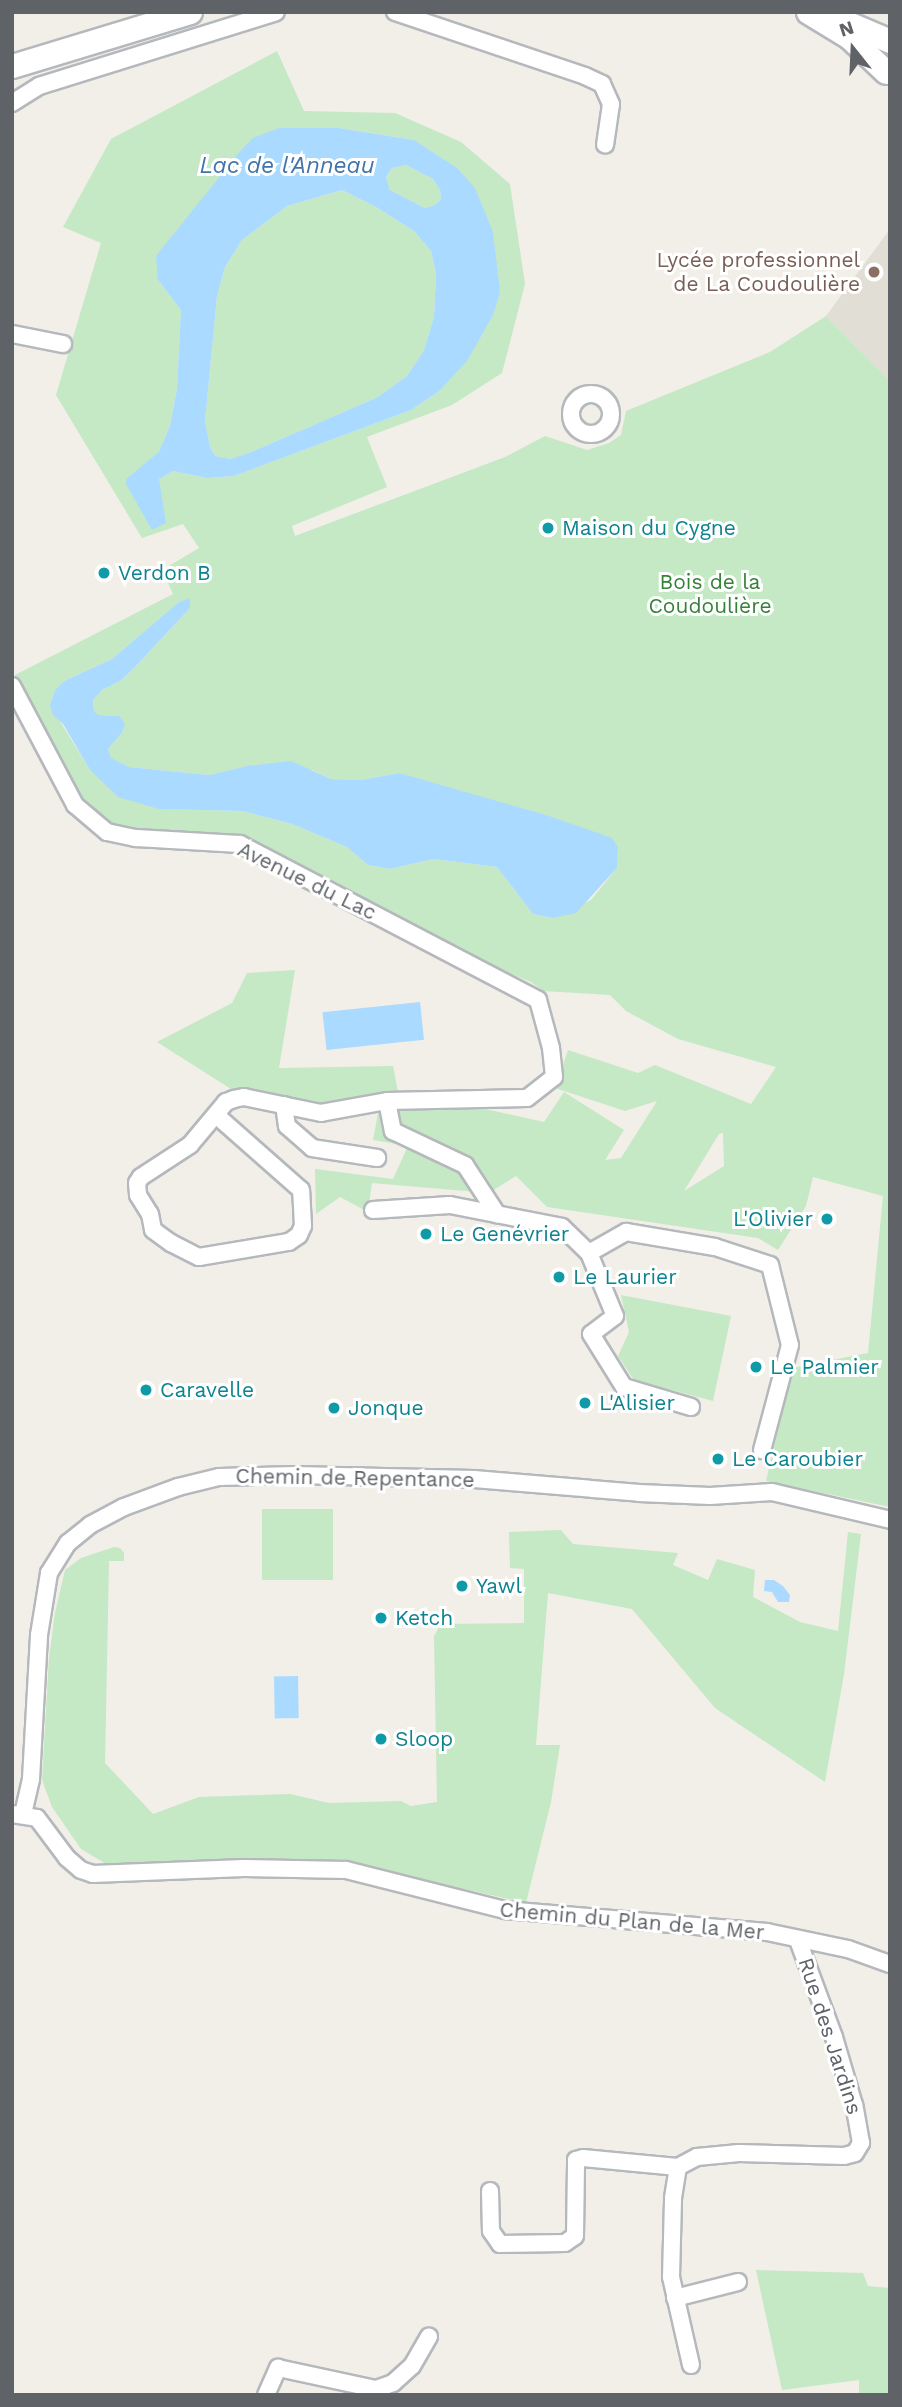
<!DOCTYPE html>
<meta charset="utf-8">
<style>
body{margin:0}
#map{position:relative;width:902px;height:2407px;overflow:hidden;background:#f1efe8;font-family:"Work Sans",sans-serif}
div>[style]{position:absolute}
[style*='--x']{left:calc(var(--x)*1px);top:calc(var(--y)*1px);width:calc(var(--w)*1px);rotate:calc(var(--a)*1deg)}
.education>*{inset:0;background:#e1ded6}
.green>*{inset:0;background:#c5e8c5;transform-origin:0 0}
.water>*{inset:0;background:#aadaff;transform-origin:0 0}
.roads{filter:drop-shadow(2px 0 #b5b8bc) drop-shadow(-2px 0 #b5b8bc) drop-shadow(0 2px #b5b8bc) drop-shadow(0 -2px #b5b8bc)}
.street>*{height:16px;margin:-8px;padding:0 8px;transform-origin:8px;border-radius:8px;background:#fff}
.street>.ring{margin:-8px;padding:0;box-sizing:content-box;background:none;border:16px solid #fff;border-radius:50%}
.secondary>*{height:23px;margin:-11.5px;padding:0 11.5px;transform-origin:11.5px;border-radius:11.5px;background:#fff}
.dots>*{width:19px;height:19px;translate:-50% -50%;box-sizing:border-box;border:4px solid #fff;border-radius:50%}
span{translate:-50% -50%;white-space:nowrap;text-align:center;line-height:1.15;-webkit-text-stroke:6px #fff;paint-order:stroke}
.education-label{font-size:21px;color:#785e54}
.right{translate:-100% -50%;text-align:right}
.culture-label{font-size:21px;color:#0d838f}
.left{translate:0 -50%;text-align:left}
.park-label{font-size:21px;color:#348238}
.street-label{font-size:21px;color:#5f6368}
.water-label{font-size:23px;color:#4174aa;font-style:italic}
.frame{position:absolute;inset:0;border:14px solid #5f6368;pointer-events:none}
.north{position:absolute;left:818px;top:14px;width:70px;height:70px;-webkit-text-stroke:5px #fff;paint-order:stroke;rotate:342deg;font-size:19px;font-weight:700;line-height:28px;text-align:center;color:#5f6368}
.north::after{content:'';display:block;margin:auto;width:24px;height:32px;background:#5f6368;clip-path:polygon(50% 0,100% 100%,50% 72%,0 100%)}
</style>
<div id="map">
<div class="education">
<i style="clip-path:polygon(890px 229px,890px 381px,826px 316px)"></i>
</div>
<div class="green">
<i style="clip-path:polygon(evenodd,277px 51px,304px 111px,395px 113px,461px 142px,510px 184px,525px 284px,502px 373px,452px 405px,367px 437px,387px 487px,292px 526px,295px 536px,505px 457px,545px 436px,587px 450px,609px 443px,621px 435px,626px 411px,770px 352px,826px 316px,890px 381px,890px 1507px,766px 1481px,792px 1368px,868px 1353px,883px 1196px,813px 1177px,806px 1206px,778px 1250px,758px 1238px,547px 1207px,516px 1176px,489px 1193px,372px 1183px,368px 1212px,340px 1197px,316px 1214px,315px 1169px,393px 1179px,408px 1146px,373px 1140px,378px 1113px,468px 1105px,544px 1122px,564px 1092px,624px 1130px,605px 1160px,621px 1158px,657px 1101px,625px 1111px,555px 1088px,568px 1050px,638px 1073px,655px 1065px,751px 1104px,776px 1067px,678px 1039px,626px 1011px,610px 995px,543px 991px,531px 982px,469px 957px,237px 839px,141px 834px,110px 826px,83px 802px,15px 675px,173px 594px,162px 570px,199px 548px,183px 524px,142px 538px,56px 395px,101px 243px,63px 227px,111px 139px,277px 51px,279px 128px,339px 128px,414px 140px,500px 292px,438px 392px,411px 410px,234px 476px,207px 478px,173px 471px,159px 479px,159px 484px,127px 478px,159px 453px,170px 426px,177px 389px,181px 310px,158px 280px,241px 150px,279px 128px,277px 51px,190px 599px,190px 608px,134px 668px,120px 681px,102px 690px,93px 700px,94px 711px,99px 715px,119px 716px,121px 734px,108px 749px,110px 758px,129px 767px,209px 775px,247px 766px,312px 770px,331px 779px,361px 780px,399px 773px,618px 847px,617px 868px,591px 900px,553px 918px,533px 914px,497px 867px,433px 859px,390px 869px,368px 865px,347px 847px,292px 824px,243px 811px,159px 809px,90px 770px,50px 705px,55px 690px,64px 681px,112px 659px,179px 602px,190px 599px,277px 51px,723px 1133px,724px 1166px,684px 1191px,719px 1134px,723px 1133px)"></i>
<i style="clip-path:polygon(406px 165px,433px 179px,440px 190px,441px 199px,435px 205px,425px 208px,390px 190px,386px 179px,392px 168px)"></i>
<i style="clip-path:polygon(342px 190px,376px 207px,414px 231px,431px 251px,436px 274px,434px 317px,424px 350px,407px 376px,376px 398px,251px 452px,230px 459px,215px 456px,210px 447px,205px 421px,217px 296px,225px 267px,242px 240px,287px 206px)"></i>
<i style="clip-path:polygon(295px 970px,279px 1068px,393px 1066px,398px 1092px,319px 1104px,231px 1089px,157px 1042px,232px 1003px,247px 973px)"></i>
<i style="clip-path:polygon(621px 1295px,731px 1316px,713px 1401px,634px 1380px,618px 1356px,629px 1332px)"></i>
<i style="left:262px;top:1509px;width:71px;height:71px"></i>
<i style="clip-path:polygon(561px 1530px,573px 1544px,678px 1553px,673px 1565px,708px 1580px,717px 1559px,755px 1570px,753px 1597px,800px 1622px,838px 1631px,848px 1532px,861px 1534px,844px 1674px,825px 1782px,715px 1708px,632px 1609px,548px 1593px,536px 1745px,560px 1745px,551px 1802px,526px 1903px,354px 1864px,108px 1865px,81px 1849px,52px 1807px,42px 1780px,49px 1658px,55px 1613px,65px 1570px,81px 1558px,114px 1547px,120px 1548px,124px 1553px,124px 1561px,109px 1561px,105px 1763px,153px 1814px,199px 1797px,290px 1794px,329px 1803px,401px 1801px,411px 1806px,437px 1802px,434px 1636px,441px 1624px,524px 1623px,524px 1569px,510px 1568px,509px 1532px)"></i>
<i style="clip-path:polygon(756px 2270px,863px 2273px,868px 2286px,890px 2288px,890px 2395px,859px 2395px,859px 2380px,782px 2390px)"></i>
</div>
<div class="water">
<i style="clip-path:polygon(evenodd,279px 128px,339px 128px,414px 140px,457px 168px,475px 188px,493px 232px,500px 292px,493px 315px,467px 361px,438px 392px,411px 410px,234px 476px,207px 478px,173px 471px,159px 479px,166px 523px,152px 530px,126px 484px,127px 478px,159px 452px,170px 426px,177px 389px,181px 310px,158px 280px,156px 256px,241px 150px,253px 138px,279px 128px,406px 165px,433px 179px,440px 190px,441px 199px,435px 205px,425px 208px,390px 190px,386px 178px,392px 168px,406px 165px,279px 128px,342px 190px,376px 207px,414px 231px,431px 251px,436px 274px,434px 317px,424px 350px,407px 376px,376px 398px,251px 452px,230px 459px,215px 456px,210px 447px,205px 421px,217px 296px,225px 267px,242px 240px,287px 206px,342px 190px)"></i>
<i style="clip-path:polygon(190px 598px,190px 608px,134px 668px,120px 681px,102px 690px,93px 700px,94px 711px,99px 715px,119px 716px,125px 724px,121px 734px,108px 749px,111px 758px,129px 767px,209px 775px,247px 766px,291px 761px,331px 779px,361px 780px,399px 773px,546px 815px,612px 838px,618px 847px,617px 868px,576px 913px,553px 918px,533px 914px,497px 867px,433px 859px,390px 869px,368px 865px,347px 847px,292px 824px,243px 811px,159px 809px,118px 797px,90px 770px,63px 724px,53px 715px,50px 705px,55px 690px,64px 681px,112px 659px,179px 602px)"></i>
<i style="left:420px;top:1002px;width:38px;height:98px;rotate:84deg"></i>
<i style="clip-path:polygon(765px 1580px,774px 1580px,783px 1586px,790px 1595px,789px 1602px,778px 1602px,772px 1592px,764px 1591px)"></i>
<i style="left:298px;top:1676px;width:42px;height:24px;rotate:89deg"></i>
</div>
<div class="roads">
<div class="street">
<i style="--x:395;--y:12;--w:200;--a:18.6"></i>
<i style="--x:585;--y:76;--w:19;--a:25"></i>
<i style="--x:602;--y:84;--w:22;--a:66"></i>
<i style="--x:611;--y:104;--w:41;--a:98.3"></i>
<i style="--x:12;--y:103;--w:32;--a:-32"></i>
<i style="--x:39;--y:86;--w:248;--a:-17.3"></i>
<i style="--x:12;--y:334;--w:52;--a:11.1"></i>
<i class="ring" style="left:571px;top:394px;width:24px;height:24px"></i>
<i style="--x:12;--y:686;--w:135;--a:62.1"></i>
<i style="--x:75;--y:805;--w:42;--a:40.2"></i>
<i style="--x:107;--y:832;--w:30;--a:12"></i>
<i style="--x:136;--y:838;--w:104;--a:3.3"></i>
<i style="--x:240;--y:844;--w:336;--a:27.6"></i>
<i style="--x:538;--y:1000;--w:50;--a:74.8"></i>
<i style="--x:551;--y:1048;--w:29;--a:84"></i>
<i style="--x:554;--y:1077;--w:34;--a:142"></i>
<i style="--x:527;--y:1098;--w:140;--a:178.8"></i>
<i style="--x:387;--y:1101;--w:67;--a:169.7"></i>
<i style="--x:321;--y:1113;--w:79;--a:-168.3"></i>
<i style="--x:244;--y:1097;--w:10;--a:169"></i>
<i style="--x:234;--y:1099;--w:9;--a:159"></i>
<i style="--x:226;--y:1102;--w:56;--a:129.9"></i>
<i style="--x:190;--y:1145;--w:59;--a:146.9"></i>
<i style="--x:141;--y:1177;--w:7;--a:124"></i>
<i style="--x:137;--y:1183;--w:12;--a:85"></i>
<i style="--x:138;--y:1195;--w:22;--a:58"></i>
<i style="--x:150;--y:1214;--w:16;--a:79"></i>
<i style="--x:153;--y:1230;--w:22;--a:36"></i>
<i style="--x:171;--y:1243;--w:31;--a:27"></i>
<i style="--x:199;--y:1257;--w:91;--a:-9.5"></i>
<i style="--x:289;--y:1242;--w:12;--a:-35"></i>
<i style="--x:299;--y:1235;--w:10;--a:-66"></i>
<i style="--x:303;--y:1226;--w:36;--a:-93"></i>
<i style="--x:301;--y:1190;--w:113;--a:-138.6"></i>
<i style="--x:387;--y:1101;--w:31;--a:79"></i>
<i style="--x:393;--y:1131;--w:80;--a:25.3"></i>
<i style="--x:465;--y:1165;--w:59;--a:56.9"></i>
<i style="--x:284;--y:1105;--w:21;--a:82"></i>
<i style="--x:287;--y:1126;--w:33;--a:41"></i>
<i style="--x:312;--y:1148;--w:66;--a:8.7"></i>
<i style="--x:373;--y:1210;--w:77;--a:-3.7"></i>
<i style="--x:450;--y:1205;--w:114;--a:11.1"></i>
<i style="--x:562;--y:1227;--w:37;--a:44"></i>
<i style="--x:589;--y:1253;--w:68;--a:67.6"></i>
<i style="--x:615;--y:1316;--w:30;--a:143"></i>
<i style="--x:591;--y:1334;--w:62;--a:58.1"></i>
<i style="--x:624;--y:1387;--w:70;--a:16.6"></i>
<i style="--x:589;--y:1253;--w:43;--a:-29.6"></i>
<i style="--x:626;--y:1232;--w:90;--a:9.6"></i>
<i style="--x:715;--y:1247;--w:58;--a:18.1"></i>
<i style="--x:770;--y:1265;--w:82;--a:76"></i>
<i style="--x:790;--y:1345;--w:109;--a:104.9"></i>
<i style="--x:12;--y:1814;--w:25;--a:9"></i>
<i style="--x:37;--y:1818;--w:50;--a:53.1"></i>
<i style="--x:67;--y:1858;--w:18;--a:41"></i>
<i style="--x:81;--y:1870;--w:13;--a:18"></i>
<i style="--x:93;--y:1874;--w:151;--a:-2.3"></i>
<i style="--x:244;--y:1868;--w:102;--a:1.1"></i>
<i style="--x:346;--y:1870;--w:164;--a:14.1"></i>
<i style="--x:505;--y:1910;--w:263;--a:4.8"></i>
<i style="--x:767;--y:1932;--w:83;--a:11.9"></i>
<i style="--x:848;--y:1949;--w:45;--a:19.7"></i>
<i style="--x:23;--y:1814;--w:36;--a:-77"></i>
<i style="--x:31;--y:1779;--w:144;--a:-86.8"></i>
<i style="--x:39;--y:1635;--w:63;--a:-80.8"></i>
<i style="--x:49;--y:1573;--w:36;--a:-58"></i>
<i style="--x:68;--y:1543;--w:28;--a:-39"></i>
<i style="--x:90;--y:1525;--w:38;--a:-28"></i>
<i style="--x:124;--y:1507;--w:58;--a:-20.3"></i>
<i style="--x:178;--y:1487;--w:42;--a:-13.7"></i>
<i style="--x:219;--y:1477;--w:76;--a:-1.5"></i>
<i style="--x:295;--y:1475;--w:179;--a:1.3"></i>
<i style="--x:474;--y:1479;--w:166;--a:4.8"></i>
<i style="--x:639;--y:1493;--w:71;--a:2.4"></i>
<i style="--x:710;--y:1496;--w:62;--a:-3.7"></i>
<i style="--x:772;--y:1492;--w:121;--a:13.3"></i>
<i style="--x:490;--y:2191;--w:40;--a:88.6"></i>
<i style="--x:491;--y:2231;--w:16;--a:55"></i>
<i style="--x:500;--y:2244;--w:65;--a:-0.9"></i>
<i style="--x:565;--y:2243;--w:12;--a:-35"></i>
<i style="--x:575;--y:2236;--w:76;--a:-89.2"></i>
<i style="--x:576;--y:2160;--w:7;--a:-16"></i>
<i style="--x:583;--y:2158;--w:95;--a:5.4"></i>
<i style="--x:675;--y:2298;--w:65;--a:-14.3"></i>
<i style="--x:691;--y:2365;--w:90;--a:-102.8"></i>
<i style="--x:671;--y:2277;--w:79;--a:-88.5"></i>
<i style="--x:673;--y:2198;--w:31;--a:-81"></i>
<i style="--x:678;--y:2167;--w:21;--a:-28"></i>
<i style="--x:697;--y:2157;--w:42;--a:-5.4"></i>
<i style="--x:739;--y:2153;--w:105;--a:1.6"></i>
<i style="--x:844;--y:2156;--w:11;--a:-15"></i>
<i style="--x:855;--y:2153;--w:12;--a:-59"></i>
<i style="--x:861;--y:2143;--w:39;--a:-100"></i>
<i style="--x:854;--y:2105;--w:71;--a:-106.4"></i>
<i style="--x:834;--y:2037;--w:103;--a:-110.4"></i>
<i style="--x:266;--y:2395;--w:30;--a:-66"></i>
<i style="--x:278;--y:2368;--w:100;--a:12.1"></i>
<i style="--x:376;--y:2389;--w:18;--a:-19"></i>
<i style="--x:393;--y:2383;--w:25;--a:-42"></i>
<i style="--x:412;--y:2366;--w:34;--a:-60"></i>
</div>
<div class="secondary">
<i style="--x:808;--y:12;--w:48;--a:31.4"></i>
<i style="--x:849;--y:37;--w:51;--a:43.4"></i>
<i style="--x:841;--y:20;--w:53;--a:23.2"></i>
<i style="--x:12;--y:66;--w:186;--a:-16.9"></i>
</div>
</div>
<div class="dots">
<i style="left:874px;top:272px;background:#8d6e63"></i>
<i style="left:548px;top:528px;background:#0f9aa8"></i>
<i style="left:104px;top:573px;background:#0f9aa8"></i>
<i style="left:827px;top:1219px;background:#0f9aa8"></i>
<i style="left:426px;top:1234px;background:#0f9aa8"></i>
<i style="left:559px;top:1277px;background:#0f9aa8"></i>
<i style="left:756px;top:1367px;background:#0f9aa8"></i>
<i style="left:146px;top:1390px;background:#0f9aa8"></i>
<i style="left:585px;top:1403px;background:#0f9aa8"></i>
<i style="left:334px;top:1408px;background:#0f9aa8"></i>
<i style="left:718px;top:1459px;background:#0f9aa8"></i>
<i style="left:462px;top:1586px;background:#0f9aa8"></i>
<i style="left:381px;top:1618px;background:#0f9aa8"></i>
<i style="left:381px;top:1739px;background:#0f9aa8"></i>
</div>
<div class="education-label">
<span class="right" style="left:860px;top:272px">Lycée professionnel<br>de La Coudoulière</span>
</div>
<div class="culture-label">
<span class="left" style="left:562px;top:528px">Maison du Cygne</span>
<span class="left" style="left:118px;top:573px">Verdon B</span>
<span class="right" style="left:813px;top:1219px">L'Olivier</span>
<span class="left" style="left:440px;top:1234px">Le Genévrier</span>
<span class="left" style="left:573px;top:1277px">Le Laurier</span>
<span class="left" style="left:770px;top:1367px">Le Palmier</span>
<span class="left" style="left:160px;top:1390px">Caravelle</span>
<span class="left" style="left:599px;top:1403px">L'Alisier</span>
<span class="left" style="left:348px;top:1408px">Jonque</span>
<span class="left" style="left:732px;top:1459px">Le Caroubier</span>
<span class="left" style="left:476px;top:1586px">Yawl</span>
<span class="left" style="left:395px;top:1618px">Ketch</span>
<span class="left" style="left:395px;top:1739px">Sloop</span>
</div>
<div class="park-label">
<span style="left:710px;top:594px">Bois de la<br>Coudoulière</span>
</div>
<div class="street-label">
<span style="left:307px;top:881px;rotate:26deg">Avenue du Lac</span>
<span style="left:355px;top:1478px;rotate:1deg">Chemin de Repentance</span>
<span style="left:632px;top:1921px;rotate:5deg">Chemin du Plan de la Mer</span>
<span style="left:830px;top:2036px;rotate:72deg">Rue des Jardins</span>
</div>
<div class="water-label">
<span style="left:287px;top:166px">Lac de l'Anneau</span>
</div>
<div class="frame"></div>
<div class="north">N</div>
</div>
